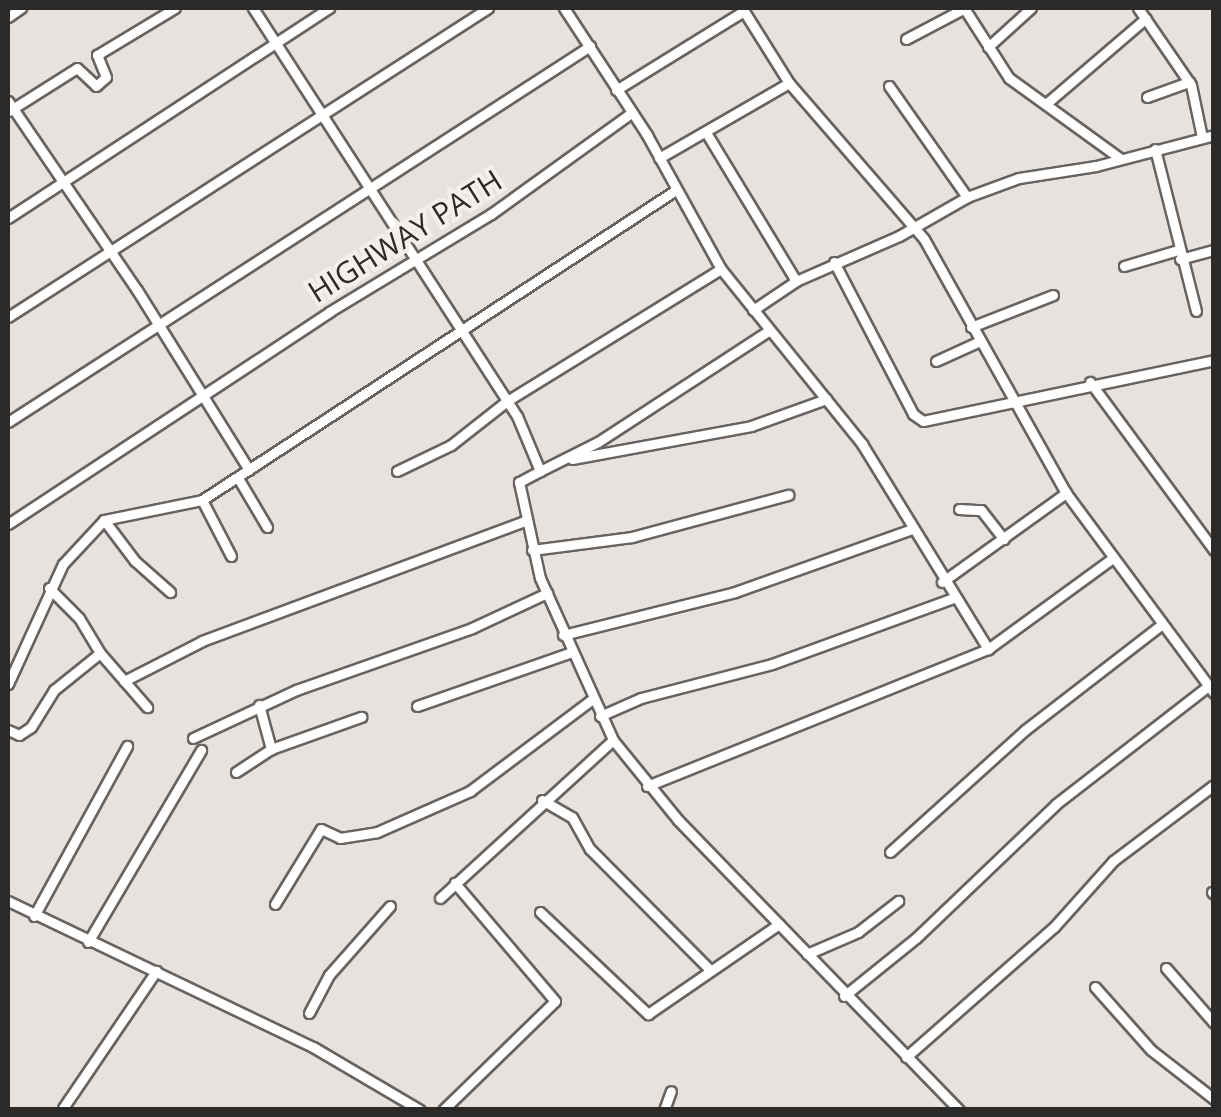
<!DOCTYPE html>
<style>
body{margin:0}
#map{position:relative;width:1221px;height:1117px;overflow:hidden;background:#e8e2de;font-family:"Open Sans",sans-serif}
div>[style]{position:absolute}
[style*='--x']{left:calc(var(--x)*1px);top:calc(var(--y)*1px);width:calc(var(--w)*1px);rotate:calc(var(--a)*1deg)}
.roads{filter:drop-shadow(2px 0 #696360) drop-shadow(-2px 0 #696360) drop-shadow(0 2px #696360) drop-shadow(0 -2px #696360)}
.street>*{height:9px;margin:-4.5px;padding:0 4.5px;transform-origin:4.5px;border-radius:4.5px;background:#fff}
span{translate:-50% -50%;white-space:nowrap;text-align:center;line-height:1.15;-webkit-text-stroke:8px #f5efeb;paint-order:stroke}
.street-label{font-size:30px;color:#2c2a29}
.frame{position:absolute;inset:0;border:10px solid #2c2a29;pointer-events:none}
</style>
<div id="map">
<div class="roads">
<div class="street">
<i style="--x:253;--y:8;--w:486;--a:57.1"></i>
<i style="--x:517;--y:416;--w:60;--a:67.3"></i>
<i style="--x:540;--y:471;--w:24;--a:152"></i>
<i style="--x:519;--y:482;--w:98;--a:77.7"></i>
<i style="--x:540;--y:578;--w:178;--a:65.7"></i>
<i style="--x:613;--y:740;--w:103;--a:50.9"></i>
<i style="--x:678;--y:820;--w:404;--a:45.9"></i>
<i style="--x:564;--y:8;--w:152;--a:56.8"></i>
<i style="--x:647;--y:135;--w:153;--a:61.1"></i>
<i style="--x:721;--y:269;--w:225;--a:51.1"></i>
<i style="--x:862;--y:444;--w:241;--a:58.4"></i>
<i style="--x:742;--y:8;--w:89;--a:57.9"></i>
<i style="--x:789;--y:83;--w:206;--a:49.1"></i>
<i style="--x:924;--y:239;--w:291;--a:60.8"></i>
<i style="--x:1066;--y:493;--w:249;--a:53.5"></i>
<i style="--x:964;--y:8;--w:83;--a:57.3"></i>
<i style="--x:1009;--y:78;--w:138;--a:35.9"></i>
<i style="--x:1138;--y:8;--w:93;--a:55.5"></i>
<i style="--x:1191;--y:85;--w:53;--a:78.1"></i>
<i style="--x:8;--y:17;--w:16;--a:-35"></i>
<i style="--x:906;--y:39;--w:67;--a:-27.7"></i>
<i style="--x:988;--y:47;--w:58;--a:-42.2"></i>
<i style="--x:889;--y:86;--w:136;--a:54.9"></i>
<i style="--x:616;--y:90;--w:150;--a:-31.7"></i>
<i style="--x:1147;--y:97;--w:45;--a:-19.7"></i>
<i style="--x:8;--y:101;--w:229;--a:55.7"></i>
<i style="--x:137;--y:290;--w:212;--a:58.1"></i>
<i style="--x:1047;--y:103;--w:130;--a:-40.6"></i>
<i style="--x:9;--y:111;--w:80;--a:-32.3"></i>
<i style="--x:77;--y:68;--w:26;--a:43"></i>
<i style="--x:96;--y:86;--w:13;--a:-42"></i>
<i style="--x:106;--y:77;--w:24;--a:-112"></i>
<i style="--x:97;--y:55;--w:91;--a:-31.1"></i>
<i style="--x:707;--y:134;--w:172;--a:58.8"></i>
<i style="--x:1155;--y:149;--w:167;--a:75.8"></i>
<i style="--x:659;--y:158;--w:150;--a:-30"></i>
<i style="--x:8;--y:218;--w:384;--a:-33.2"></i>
<i style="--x:1180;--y:259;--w:35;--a:-15"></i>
<i style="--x:834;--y:262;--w:171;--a:62.5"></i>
<i style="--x:913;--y:414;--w:12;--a:35"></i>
<i style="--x:923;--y:421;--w:297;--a:-11.8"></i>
<i style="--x:1124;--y:266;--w:56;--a:-16.5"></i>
<i style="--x:753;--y:310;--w:52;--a:-34"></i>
<i style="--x:796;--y:281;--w:112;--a:-23.6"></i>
<i style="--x:899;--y:236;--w:78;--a:-29.8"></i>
<i style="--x:967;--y:197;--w:55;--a:-20.1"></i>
<i style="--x:1019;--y:178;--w:78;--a:-8.9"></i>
<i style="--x:1096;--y:166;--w:122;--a:-14.7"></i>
<i style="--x:8;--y:317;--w:571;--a:-32.77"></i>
<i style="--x:971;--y:327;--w:88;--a:-21.3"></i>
<i style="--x:936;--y:361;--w:48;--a:-24.4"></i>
<i style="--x:1090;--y:382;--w:209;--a:53.6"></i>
<i style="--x:8;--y:422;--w:693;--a:-32.86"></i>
<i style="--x:572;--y:459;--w:182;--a:-10.4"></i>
<i style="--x:751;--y:426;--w:80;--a:-19.8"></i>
<i style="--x:397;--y:471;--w:60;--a:-25.7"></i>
<i style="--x:451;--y:445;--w:71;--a:-38.2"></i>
<i style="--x:507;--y:401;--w:251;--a:-31.7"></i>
<i style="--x:540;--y:471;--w:65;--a:-26.6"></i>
<i style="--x:598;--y:442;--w:203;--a:-33.1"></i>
<i style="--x:238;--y:478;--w:57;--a:59.4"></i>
<i style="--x:202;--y:500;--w:63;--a:62.6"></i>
<i style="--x:959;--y:509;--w:22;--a:3"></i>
<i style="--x:981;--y:510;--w:37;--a:52"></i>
<i style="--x:104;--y:520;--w:51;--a:52.9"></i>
<i style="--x:135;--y:561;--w:47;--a:41.5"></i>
<i style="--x:8;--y:524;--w:385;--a:-33.4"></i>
<i style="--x:329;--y:312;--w:189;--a:-31.2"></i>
<i style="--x:491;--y:214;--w:173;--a:-35.8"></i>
<i style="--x:532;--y:550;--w:101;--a:-7.4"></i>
<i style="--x:632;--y:537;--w:162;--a:-15.1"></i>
<i style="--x:942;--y:582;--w:153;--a:-35.7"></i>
<i style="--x:49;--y:588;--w:42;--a:45"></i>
<i style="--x:79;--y:618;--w:41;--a:59"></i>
<i style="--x:563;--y:635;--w:177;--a:-14"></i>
<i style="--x:735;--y:592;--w:185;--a:-19.6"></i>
<i style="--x:124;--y:681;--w:88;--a:-27.1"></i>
<i style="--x:202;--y:641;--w:344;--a:-20.4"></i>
<i style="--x:8;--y:684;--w:132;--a:-65.4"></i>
<i style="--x:63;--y:564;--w:60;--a:-47"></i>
<i style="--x:104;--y:520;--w:100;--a:-11.5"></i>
<i style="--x:202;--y:500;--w:566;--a:-33.19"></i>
<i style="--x:259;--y:705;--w:46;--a:74.7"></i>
<i style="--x:417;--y:706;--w:161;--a:-19.2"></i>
<i style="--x:600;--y:716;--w:45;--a:-23.7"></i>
<i style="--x:641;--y:698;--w:135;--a:-14.5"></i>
<i style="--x:772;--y:664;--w:193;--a:-20"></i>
<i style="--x:8;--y:730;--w:12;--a:24"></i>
<i style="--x:19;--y:735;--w:14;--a:-34"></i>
<i style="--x:31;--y:727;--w:44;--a:-58.1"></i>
<i style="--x:54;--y:690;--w:59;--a:-38.8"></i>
<i style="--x:100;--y:653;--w:72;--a:49"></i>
<i style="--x:193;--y:738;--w:114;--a:-25"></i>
<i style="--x:296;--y:690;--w:187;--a:-19.4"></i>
<i style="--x:472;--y:628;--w:83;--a:-25"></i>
<i style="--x:236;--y:772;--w:42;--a:-33.3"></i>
<i style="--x:271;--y:749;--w:96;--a:-19.6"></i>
<i style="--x:647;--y:786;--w:367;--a:-21.9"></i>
<i style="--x:988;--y:649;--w:151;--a:-36.1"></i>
<i style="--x:542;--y:800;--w:34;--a:30"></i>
<i style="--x:572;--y:817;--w:37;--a:61"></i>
<i style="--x:590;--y:849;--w:170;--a:45.2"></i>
<i style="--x:890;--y:852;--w:182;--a:-42.1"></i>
<i style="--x:1025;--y:730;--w:173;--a:-37.7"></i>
<i style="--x:1212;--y:892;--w:3;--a:45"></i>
<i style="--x:440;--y:898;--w:234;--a:-42.4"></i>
<i style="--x:8;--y:901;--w:338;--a:25.6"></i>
<i style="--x:313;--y:1047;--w:124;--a:30.5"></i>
<i style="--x:275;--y:904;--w:88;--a:-58.5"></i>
<i style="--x:321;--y:829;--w:21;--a:25"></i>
<i style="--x:340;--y:838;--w:37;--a:-9"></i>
<i style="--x:377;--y:832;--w:102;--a:-23.8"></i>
<i style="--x:470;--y:791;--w:151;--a:-36.9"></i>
<i style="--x:540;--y:912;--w:149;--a:43.4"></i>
<i style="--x:648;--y:1014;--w:159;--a:-34.5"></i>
<i style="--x:34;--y:916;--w:194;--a:-61.3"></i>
<i style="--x:88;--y:942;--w:223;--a:-59.5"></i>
<i style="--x:807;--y:954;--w:56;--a:-23.3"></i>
<i style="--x:858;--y:932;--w:51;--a:-37.8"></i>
<i style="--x:1166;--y:968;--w:73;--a:48.9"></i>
<i style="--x:1095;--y:987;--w:84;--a:48.4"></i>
<i style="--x:1151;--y:1050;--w:80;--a:37.9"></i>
<i style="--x:844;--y:996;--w:92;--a:-38.9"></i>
<i style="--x:916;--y:938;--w:194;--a:-43.7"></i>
<i style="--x:1056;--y:804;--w:192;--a:-37.8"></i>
<i style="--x:309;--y:1013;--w:43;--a:-62.2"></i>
<i style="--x:329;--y:975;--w:92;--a:-48.5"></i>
<i style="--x:906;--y:1057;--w:197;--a:-41.3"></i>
<i style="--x:1054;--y:927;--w:89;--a:-48.2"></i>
<i style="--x:1113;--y:861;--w:126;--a:-37"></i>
<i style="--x:63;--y:1108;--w:166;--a:-55.8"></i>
<i style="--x:443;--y:1110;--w:156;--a:-44.2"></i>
<i style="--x:555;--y:1001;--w:155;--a:-130.3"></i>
<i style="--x:664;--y:1110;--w:20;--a:-70"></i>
</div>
</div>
<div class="street-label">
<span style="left:405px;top:236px;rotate:-32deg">HIGHWAY PATH</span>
</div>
<div class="frame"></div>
</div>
